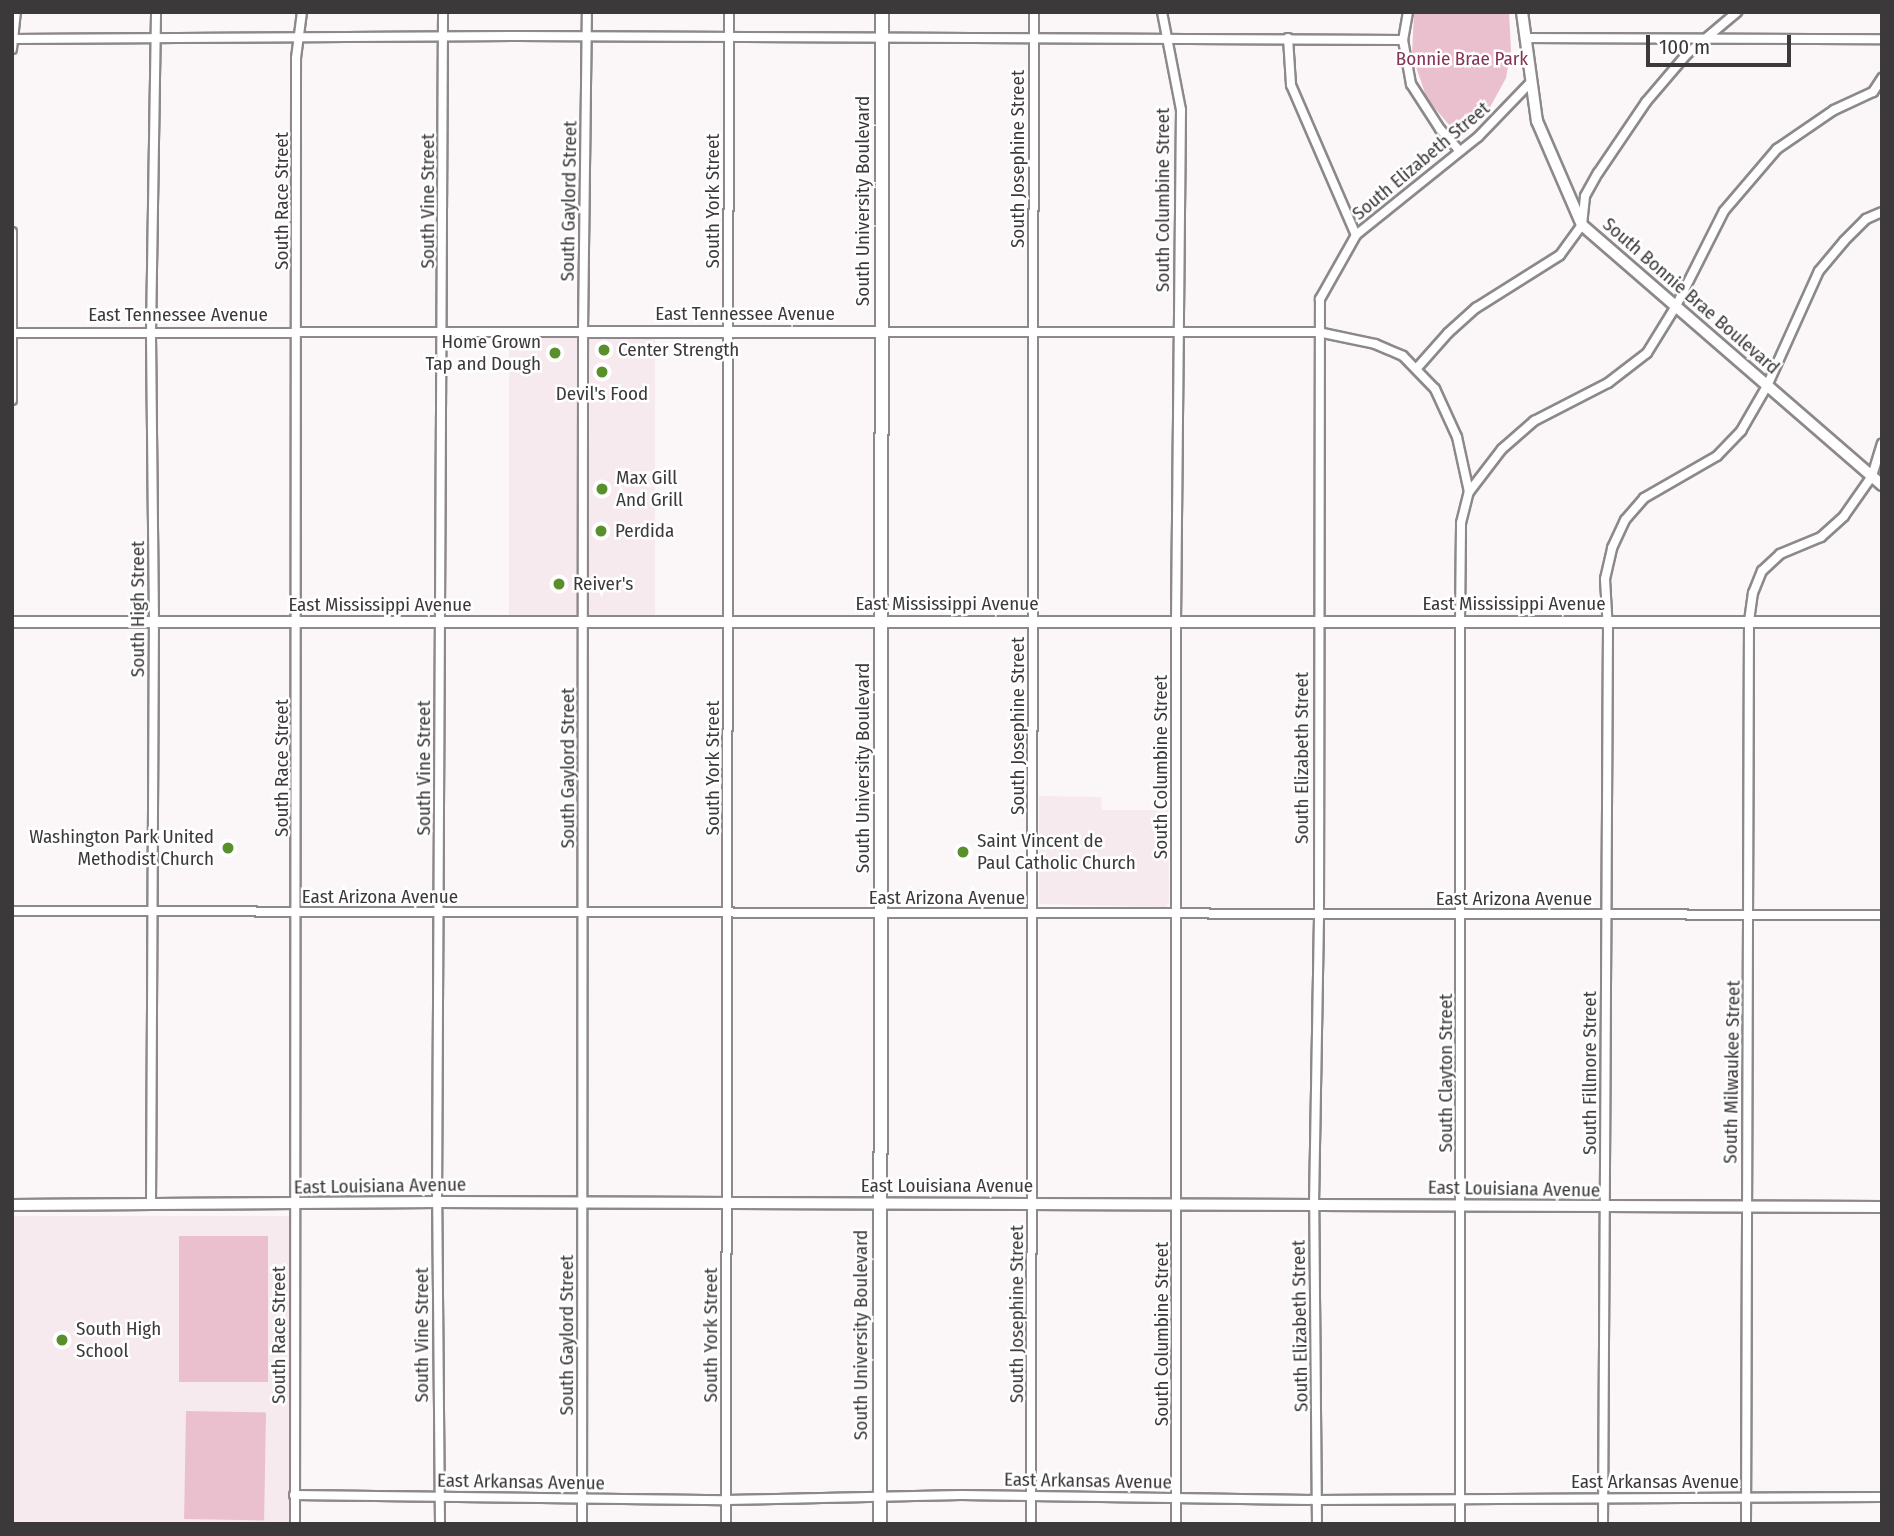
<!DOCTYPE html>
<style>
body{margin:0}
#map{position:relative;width:1894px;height:1536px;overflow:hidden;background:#fbf7f8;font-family:"Fira Sans Condensed",sans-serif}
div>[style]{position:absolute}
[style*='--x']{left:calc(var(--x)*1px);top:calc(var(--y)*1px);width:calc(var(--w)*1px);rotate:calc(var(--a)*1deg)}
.built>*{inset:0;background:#f7eaee;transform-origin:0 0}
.green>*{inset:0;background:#eabfce;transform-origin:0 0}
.roads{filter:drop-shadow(2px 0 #8d898a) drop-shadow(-2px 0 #8d898a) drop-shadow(0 2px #8d898a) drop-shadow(0 -2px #8d898a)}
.minor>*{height:8px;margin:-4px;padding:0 4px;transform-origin:4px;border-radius:4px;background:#fff}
.tertiary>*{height:10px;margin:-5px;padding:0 5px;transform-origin:5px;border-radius:5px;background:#fff}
.primary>*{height:12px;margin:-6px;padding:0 6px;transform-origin:6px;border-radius:6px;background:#fff}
.dots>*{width:19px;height:19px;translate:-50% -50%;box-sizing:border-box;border:4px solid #fff;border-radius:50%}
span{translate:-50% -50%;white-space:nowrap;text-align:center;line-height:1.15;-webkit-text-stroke:5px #fff;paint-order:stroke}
.park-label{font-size:19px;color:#833355}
.street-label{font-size:19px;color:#3b393a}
.poi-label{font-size:19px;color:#3b393a}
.right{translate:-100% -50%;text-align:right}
.left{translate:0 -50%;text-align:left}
.frame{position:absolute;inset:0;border:14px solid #3b393a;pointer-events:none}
.scale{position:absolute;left:1646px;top:35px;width:145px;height:32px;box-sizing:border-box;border:4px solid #3b393a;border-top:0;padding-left:9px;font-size:21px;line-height:24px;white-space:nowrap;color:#3b393a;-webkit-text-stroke:5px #fff;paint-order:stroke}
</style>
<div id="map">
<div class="built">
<i style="left:655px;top:336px;width:281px;height:146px;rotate:90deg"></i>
<i style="clip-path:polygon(1039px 796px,1101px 797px,1102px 810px,1168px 810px,1169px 902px,1166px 907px,1039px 904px)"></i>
<i style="left:12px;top:1216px;width:277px;height:308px"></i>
</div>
<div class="green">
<i style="clip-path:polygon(1414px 12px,1509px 12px,1511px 50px,1506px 78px,1488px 111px,1467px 130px,1450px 126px,1427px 99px,1412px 55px)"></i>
<i style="left:179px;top:1236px;width:89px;height:146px"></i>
<i style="left:186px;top:1411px;width:80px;height:108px;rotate:1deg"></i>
</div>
<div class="roads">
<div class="minor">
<i style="--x:1162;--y:12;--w:100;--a:79"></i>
<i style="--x:1181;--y:110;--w:512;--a:90.56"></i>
<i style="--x:1176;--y:622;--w:902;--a:90"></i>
<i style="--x:1408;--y:12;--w:28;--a:100"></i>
<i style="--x:1403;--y:40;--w:45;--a:79.7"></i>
<i style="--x:1411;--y:84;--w:54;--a:57.2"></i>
<i style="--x:1440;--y:129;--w:28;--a:48"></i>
<i style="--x:1288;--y:38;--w:47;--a:86.3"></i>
<i style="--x:1291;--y:85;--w:163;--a:66.6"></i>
<i style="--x:1526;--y:38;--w:356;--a:0.2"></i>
<i style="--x:12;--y:39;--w:501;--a:-0.34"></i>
<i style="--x:513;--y:36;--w:890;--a:0.26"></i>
<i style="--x:12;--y:49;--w:37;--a:-84"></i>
<i style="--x:12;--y:232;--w:168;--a:90"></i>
<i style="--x:882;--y:332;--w:436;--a:0"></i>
<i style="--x:1318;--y:332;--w:58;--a:11.9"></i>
<i style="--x:1375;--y:344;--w:30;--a:23"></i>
<i style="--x:1403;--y:356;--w:46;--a:45.9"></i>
<i style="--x:1435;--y:389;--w:53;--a:65.4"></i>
<i style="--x:1457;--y:437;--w:56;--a:77.7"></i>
<i style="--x:12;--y:333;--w:571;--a:-0.1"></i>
<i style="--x:1417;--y:368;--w:47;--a:-48.5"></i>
<i style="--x:1448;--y:333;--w:38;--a:-42"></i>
<i style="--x:1476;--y:308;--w:99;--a:-32.2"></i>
<i style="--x:1560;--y:255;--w:37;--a:-54"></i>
<i style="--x:1582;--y:225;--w:29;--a:-84"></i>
<i style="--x:1585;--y:196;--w:26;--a:-61"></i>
<i style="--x:1598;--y:173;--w:86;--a:-55.9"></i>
<i style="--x:1646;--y:102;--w:62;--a:-49.6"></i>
<i style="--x:1686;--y:55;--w:67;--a:-40.1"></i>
<i style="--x:12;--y:911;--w:1870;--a:0.12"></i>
<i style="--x:151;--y:1205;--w:583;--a:-89.71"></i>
<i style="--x:154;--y:622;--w:289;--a:-90.6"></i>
<i style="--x:151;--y:333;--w:321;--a:-89.1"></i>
<i style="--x:294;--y:1495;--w:432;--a:0.7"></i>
<i style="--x:726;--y:1500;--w:235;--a:-1.2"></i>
<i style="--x:961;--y:1495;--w:356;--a:0.8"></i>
<i style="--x:1317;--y:1500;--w:565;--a:-0.3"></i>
<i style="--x:295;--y:1524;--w:1466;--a:-89.96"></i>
<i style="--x:296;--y:58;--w:46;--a:-82.6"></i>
<i style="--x:440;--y:1524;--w:322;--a:-90.5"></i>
<i style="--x:437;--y:1202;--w:1190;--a:-89.71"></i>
<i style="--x:582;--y:1524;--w:1192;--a:-89.95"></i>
<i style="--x:583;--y:332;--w:320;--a:-89.3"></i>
<i style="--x:726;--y:1524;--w:1512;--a:-89.89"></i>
<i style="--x:1031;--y:1524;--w:1512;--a:-89.89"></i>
<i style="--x:1317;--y:1524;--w:320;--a:-90.5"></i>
<i style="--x:1314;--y:1204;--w:290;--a:-89"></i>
<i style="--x:1319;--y:914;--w:615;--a:-89.91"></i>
<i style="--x:1320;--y:299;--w:73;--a:-60.6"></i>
<i style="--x:1356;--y:235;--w:156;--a:-38.8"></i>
<i style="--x:1478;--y:137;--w:75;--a:-46.1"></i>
<i style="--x:1460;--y:1524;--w:902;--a:-90"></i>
<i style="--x:1460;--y:622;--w:99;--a:-89.4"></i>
<i style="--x:1461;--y:523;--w:32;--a:-76"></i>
<i style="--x:1469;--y:492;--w:54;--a:-52.5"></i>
<i style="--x:1502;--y:449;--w:43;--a:-41.2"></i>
<i style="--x:1534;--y:421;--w:83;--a:-27.2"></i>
<i style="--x:1608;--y:383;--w:49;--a:-37.6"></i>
<i style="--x:1647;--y:353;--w:55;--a:-58.3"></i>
<i style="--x:1676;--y:306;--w:106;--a:-63.2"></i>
<i style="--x:1724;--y:211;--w:82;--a:-49.5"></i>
<i style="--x:1777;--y:149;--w:69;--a:-34.4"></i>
<i style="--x:1834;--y:110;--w:43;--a:-24.8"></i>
<i style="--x:1873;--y:92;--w:17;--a:-57"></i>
<i style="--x:1603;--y:1524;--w:894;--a:-89.68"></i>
<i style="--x:1608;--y:630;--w:51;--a:-93.4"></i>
<i style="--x:1605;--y:579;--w:32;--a:-77"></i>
<i style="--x:1612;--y:548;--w:31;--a:-65"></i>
<i style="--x:1625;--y:520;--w:29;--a:-49"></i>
<i style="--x:1644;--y:498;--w:84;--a:-29.9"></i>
<i style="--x:1717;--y:456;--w:35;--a:-46"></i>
<i style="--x:1741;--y:431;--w:52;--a:-60"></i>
<i style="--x:1767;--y:386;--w:126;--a:-65.7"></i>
<i style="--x:1819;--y:271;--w:39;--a:-50"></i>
<i style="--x:1844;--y:241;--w:31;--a:-45"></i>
<i style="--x:1866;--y:219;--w:17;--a:-24"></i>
<i style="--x:1746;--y:1524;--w:903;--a:-89.81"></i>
<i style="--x:1749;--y:621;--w:28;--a:-82"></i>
<i style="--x:1753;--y:593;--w:24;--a:-68"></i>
<i style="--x:1762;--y:571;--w:25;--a:-43"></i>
<i style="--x:1780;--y:554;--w:44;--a:-22.5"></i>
<i style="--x:1821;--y:537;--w:31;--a:-42"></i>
<i style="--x:1844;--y:516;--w:49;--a:-55"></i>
<i style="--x:1872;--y:476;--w:34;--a:-73"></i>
</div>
<div class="tertiary">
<i style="--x:1522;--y:12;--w:110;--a:82.2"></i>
<i style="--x:1537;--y:121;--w:113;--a:66.6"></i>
<i style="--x:1582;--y:225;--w:397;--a:40.9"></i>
<i style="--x:583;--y:332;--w:299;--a:0"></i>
<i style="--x:12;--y:622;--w:1870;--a:0"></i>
<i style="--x:12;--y:1205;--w:425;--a:-0.4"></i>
<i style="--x:437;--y:1202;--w:1445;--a:0.2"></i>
</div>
<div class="primary">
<i style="--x:880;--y:1524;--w:1512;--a:-89.92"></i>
</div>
</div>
<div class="dots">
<i style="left:604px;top:350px;background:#59902b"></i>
<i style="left:555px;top:353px;background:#59902b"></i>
<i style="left:602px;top:372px;background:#59902b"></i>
<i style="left:602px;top:489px;background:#59902b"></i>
<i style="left:601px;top:531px;background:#59902b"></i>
<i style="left:559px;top:584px;background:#59902b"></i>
<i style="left:228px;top:848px;background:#59902b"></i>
<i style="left:963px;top:852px;background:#59902b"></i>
<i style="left:62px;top:1340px;background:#59902b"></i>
</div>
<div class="park-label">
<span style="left:1462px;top:59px">Bonnie Brae Park</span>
</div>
<div class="street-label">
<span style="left:1018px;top:159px;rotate:-90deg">South Josephine Street</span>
<span style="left:1421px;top:161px;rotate:-40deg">South Elizabeth Street</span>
<span style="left:1163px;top:200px;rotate:-90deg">South Columbine Street</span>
<span style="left:282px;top:201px;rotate:-90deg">South Race Street</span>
<span style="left:428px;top:201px;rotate:-90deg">South Vine Street</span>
<span style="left:569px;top:201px;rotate:-89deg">South Gaylord Street</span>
<span style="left:713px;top:201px;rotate:-90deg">South York Street</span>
<span style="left:863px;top:201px;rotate:-90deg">South University Boulevard</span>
<span style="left:1691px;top:296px;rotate:41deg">South Bonnie Brae Boulevard</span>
<span style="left:745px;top:314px">East Tennessee Avenue</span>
<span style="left:178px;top:315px">East Tennessee Avenue</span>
<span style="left:947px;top:604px">East Mississippi Avenue</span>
<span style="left:1514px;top:604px">East Mississippi Avenue</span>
<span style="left:380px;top:605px">East Mississippi Avenue</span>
<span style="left:138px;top:609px;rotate:-90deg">South High Street</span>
<span style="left:1018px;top:726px;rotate:-90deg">South Josephine Street</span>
<span style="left:1302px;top:758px;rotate:-90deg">South Elizabeth Street</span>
<span style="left:1161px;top:767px;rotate:-90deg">South Columbine Street</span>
<span style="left:282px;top:768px;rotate:-90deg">South Race Street</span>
<span style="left:424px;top:768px;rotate:-90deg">South Vine Street</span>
<span style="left:568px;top:768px;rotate:-90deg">South Gaylord Street</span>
<span style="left:713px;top:768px;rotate:-90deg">South York Street</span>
<span style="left:863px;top:768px;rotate:-90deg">South University Boulevard</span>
<span style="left:380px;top:897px">East Arizona Avenue</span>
<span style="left:947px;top:898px">East Arizona Avenue</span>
<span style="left:1514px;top:899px">East Arizona Avenue</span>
<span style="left:1732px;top:1072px;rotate:-89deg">South Milwaukee Street</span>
<span style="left:1446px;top:1073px;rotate:-90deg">South Clayton Street</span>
<span style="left:1590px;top:1073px;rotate:-90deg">South Fillmore Street</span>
<span style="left:380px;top:1186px;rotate:-1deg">East Louisiana Avenue</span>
<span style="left:947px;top:1186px">East Louisiana Avenue</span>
<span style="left:1514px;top:1189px;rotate:1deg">East Louisiana Avenue</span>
<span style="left:1017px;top:1314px;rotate:-90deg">South Josephine Street</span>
<span style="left:1300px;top:1326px;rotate:-91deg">South Elizabeth Street</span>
<span style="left:1162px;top:1334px;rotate:-90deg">South Columbine Street</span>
<span style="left:279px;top:1335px;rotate:-90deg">South Race Street</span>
<span style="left:422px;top:1335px;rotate:-90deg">South Vine Street</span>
<span style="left:567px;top:1335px;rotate:-90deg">South Gaylord Street</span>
<span style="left:711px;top:1335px;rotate:-90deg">South York Street</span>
<span style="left:861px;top:1335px;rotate:-90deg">South University Boulevard</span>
<span style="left:1088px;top:1481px;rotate:1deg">East Arkansas Avenue</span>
<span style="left:521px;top:1482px;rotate:1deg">East Arkansas Avenue</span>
<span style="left:1655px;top:1482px">East Arkansas Avenue</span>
</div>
<div class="poi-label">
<span class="right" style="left:541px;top:353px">Home Grown<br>Tap and Dough</span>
<span class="left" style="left:618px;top:350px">Center Strength</span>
<span style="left:602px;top:394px">Devil's Food</span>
<span class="left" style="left:616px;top:489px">Max Gill<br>And Grill</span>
<span class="left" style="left:615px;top:531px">Perdida</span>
<span class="left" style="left:573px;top:584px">Reiver's</span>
<span class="right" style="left:214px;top:848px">Washington Park United<br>Methodist Church</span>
<span class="left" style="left:977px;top:852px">Saint Vincent de<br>Paul Catholic Church</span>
<span class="left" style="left:76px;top:1340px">South High<br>School</span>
</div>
<div class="frame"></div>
<div class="scale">100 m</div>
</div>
